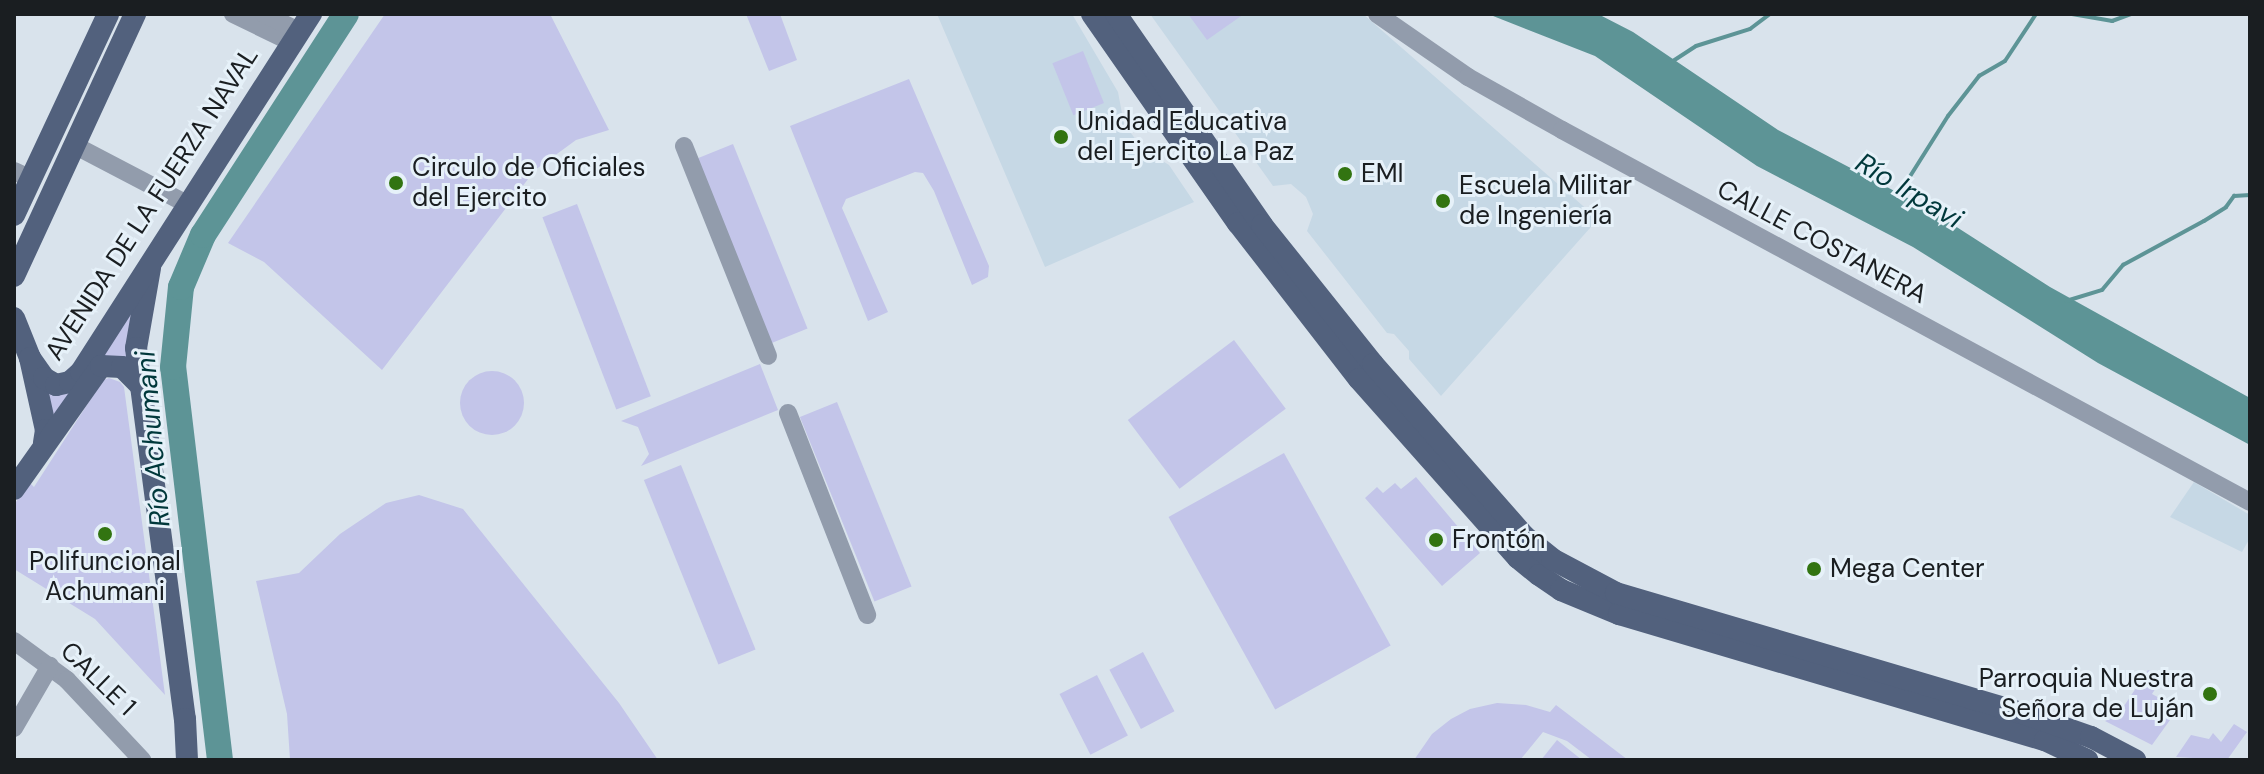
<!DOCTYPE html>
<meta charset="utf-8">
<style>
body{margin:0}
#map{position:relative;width:2264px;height:774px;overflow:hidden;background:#d9e3ec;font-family:"DM Sans",sans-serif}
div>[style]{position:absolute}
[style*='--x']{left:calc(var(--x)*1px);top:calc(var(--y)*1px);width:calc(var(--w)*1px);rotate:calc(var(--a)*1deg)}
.built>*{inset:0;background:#c6d8e5}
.green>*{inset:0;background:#c3c5e9;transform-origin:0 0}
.round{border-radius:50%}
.water>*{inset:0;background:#5d9496}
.stream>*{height:4px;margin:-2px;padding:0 2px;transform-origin:2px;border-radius:2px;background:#5d9496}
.river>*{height:26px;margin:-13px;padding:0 13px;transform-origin:13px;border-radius:13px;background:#5d9496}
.minor>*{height:18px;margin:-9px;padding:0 9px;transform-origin:9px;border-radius:9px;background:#929cac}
.major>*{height:22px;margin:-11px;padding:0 11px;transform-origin:11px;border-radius:11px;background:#52617d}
.dots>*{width:22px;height:22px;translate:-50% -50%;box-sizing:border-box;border:4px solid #e6f1f9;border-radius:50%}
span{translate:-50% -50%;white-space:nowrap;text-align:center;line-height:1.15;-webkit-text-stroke:6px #e6f1f9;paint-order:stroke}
.poi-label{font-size:26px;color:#1a1e21}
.left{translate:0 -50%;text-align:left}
.right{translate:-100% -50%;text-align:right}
.street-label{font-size:26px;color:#1a1e21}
.water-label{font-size:28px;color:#00383b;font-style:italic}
.frame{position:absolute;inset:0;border:16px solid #1a1e21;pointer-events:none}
</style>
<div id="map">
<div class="built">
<i style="clip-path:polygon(937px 14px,1072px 14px,1118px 92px,1124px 124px,1143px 149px,1169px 165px,1194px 202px,1045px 267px)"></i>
<i style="clip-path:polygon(1150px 14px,1363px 14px,1598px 219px,1441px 396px,1409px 359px,1409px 351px,1394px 334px,1387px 333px,1307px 231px,1313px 214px,1306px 197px,1291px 184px,1273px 186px)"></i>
<i style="clip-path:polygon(2194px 482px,2250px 515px,2250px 538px,2242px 552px,2170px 517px)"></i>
</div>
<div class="green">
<i style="clip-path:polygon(385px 14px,550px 14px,609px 130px,576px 140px,535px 170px,382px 370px,264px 262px,228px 243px)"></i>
<i style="clip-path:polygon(746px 14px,780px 14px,797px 60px,769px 71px)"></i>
<i style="clip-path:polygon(1188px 14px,1244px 14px,1207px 40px)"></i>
<i style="left:1083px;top:51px;width:56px;height:33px;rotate:68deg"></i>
<i style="clip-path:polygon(909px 79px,989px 266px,988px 277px,972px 285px,934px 191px,923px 173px,915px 172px,846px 199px,842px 208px,888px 312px,868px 321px,790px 126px)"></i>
<i style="left:733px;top:144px;width:199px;height:40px;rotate:68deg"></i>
<i style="left:577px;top:204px;width:206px;height:37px;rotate:69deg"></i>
<i style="clip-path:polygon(131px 312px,127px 358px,54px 425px,47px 388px)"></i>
<i style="left:1234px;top:340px;width:86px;height:133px;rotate:53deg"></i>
<i style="clip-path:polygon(760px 364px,778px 410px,641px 466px,649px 454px,638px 427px,621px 421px)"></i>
<i class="round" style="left:460px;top:371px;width:64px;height:64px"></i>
<i style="clip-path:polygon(109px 378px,120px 382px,124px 387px,165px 695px,95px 619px,14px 569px,14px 505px,29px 482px,34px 487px,103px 380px)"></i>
<i style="left:837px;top:402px;width:199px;height:40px;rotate:68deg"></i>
<i style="left:1284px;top:453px;width:220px;height:132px;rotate:61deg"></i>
<i style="left:681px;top:465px;width:199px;height:40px;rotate:68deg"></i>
<i style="clip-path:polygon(1416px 477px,1480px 553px,1442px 586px,1365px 498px,1377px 487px,1383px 493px,1395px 483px,1401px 489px)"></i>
<i style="clip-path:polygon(419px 495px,463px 509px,619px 703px,658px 760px,290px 760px,287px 714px,256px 581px,299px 573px,340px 534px,386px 503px)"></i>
<i style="left:1143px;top:652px;width:67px;height:38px;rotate:62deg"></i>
<i style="clip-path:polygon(2148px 670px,2163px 677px,2152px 694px,2163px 700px,2160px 705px,2170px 720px,2152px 745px,2105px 721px,2118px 715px)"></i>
<i style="left:1097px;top:675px;width:68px;height:42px;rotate:63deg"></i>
<i style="clip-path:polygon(1497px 703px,1526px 705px,1550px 712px,1556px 705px,1628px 760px,1592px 760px,1567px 741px,1543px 732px,1520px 760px,1414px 760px,1432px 734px,1451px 719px,1470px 709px)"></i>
<i style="clip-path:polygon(2234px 724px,2247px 732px,2227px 760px,2176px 757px,2191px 735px,2209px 739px,2213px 733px,2221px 742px)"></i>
<i style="clip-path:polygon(1557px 740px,1582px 760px,1541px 760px)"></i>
</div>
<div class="water">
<i style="clip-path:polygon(1488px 14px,1598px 14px,1633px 32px,1778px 130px,1927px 208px,2050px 287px,2250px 398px,2250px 445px,2098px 363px,1913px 247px,1757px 166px,1595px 56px)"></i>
</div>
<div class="stream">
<i style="--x:2072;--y:14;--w:41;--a:9.9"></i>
<i style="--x:2112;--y:21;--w:20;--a:-20"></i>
<i style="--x:1673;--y:61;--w:27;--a:-33"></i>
<i style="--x:1696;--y:46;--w:57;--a:-17.5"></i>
<i style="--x:1750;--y:29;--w:25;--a:-37"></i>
<i style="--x:1897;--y:197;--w:96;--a:-57.8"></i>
<i style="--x:1948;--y:116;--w:51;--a:-52.2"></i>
<i style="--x:1979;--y:76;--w:30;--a:-30"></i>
<i style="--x:2005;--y:61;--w:56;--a:-56.6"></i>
<i style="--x:2066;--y:301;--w:38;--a:-17"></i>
<i style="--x:2102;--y:290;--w:33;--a:-50"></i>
<i style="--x:2123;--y:265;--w:92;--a:-28.5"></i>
<i style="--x:2204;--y:221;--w:26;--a:-32"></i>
<i style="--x:2226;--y:207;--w:14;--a:-54"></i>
<i style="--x:2234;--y:196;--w:16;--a:-4"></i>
</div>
<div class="river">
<i style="--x:220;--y:760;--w:396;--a:-96.8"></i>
<i style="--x:173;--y:367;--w:80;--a:-84.3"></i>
<i style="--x:181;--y:287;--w:56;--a:-67.1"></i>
<i style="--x:203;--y:235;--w:263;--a:-57.1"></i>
</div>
<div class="minor">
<i style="--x:233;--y:14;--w:64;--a:25.8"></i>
<i style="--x:264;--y:14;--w:39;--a:26"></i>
<i style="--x:1377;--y:14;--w:111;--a:34.7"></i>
<i style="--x:1468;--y:77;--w:108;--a:29.4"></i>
<i style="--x:1562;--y:130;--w:782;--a:28.4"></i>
<i style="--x:74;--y:145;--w:130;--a:27.6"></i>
<i style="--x:684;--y:146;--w:226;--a:68.2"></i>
<i style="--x:14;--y:171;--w:19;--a:25"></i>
<i style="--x:788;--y:413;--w:217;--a:68.6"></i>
<i style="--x:14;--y:641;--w:66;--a:36.3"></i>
<i style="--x:67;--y:680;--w:110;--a:46.8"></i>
<i style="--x:14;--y:728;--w:72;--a:-59.9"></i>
</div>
<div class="major">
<i style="--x:1092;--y:14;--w:255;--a:55.1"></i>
<i style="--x:1238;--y:223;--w:197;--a:52.2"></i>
<i style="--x:1359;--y:379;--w:239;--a:48.4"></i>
<i style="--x:1518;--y:558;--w:27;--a:39"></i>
<i style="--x:1539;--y:575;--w:27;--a:34"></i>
<i style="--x:1561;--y:590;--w:63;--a:22.5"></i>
<i style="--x:1619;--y:614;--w:444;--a:16.5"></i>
<i style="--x:2045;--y:740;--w:47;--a:25.5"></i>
<i style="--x:1116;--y:14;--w:257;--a:55.3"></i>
<i style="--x:1262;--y:225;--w:178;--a:51.4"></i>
<i style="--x:1373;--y:364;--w:229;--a:48.7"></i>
<i style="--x:1524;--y:536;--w:36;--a:39"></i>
<i style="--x:1552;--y:559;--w:72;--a:28"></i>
<i style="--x:1616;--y:593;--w:427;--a:16.5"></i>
<i style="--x:2025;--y:714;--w:70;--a:19.2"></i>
<i style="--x:2091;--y:737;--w:50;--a:27.6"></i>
<i style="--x:14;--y:215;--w:222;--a:-64.9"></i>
<i style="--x:150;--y:268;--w:81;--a:99.9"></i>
<i style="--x:136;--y:348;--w:374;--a:82.5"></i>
<i style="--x:185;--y:719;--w:41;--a:87.2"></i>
<i style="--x:14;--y:276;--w:289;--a:-65.2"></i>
<i style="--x:14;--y:318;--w:43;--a:68.2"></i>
<i style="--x:30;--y:358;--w:74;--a:77.5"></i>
<i style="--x:46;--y:430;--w:13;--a:99"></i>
<i style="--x:30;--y:358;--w:24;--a:55"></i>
<i style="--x:44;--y:378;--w:14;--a:30"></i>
<i style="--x:56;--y:385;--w:14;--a:-12"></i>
<i style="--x:70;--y:382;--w:15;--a:-42"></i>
<i style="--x:81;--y:372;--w:426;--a:-57.3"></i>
<i style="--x:14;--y:489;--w:151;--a:-54.7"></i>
<i style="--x:101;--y:366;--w:21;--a:3"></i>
<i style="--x:122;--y:367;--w:25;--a:45"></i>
</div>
<div class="dots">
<i style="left:1061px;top:137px;background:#327411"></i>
<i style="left:1345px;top:174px;background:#327411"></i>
<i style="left:396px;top:183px;background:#327411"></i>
<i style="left:1443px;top:201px;background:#327411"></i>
<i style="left:105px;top:534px;background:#327411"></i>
<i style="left:1436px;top:540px;background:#327411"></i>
<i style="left:1814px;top:569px;background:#327411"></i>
<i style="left:2210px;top:694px;background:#327411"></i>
</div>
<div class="poi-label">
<span class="left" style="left:1077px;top:137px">Unidad Educativa<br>del Ejercito La Paz</span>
<span class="left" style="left:412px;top:183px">Circulo de Oficiales<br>del Ejercito</span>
<span class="left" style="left:1361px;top:174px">EMI</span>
<span class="left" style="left:1459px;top:201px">Escuela Militar<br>de Ingeniería</span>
<span class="left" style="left:1452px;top:540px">Frontón</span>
<span style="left:105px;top:577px">Polifuncional<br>Achumani</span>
<span class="left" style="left:1830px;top:569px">Mega Center</span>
<span class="right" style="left:2194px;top:694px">Parroquia Nuestra<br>Señora de Luján</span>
</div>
<div class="street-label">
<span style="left:152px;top:204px;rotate:-57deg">AVENIDA DE LA FUERZA NAVAL</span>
<span style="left:1822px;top:242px;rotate:28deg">CALLE COSTANERA</span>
<span style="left:98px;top:679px;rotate:44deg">CALLE 1</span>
</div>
<div class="water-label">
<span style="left:1909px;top:191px;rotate:31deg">Río Irpavi</span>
<span style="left:153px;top:439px;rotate:-95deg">Río Achumani</span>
</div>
<div class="frame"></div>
</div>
